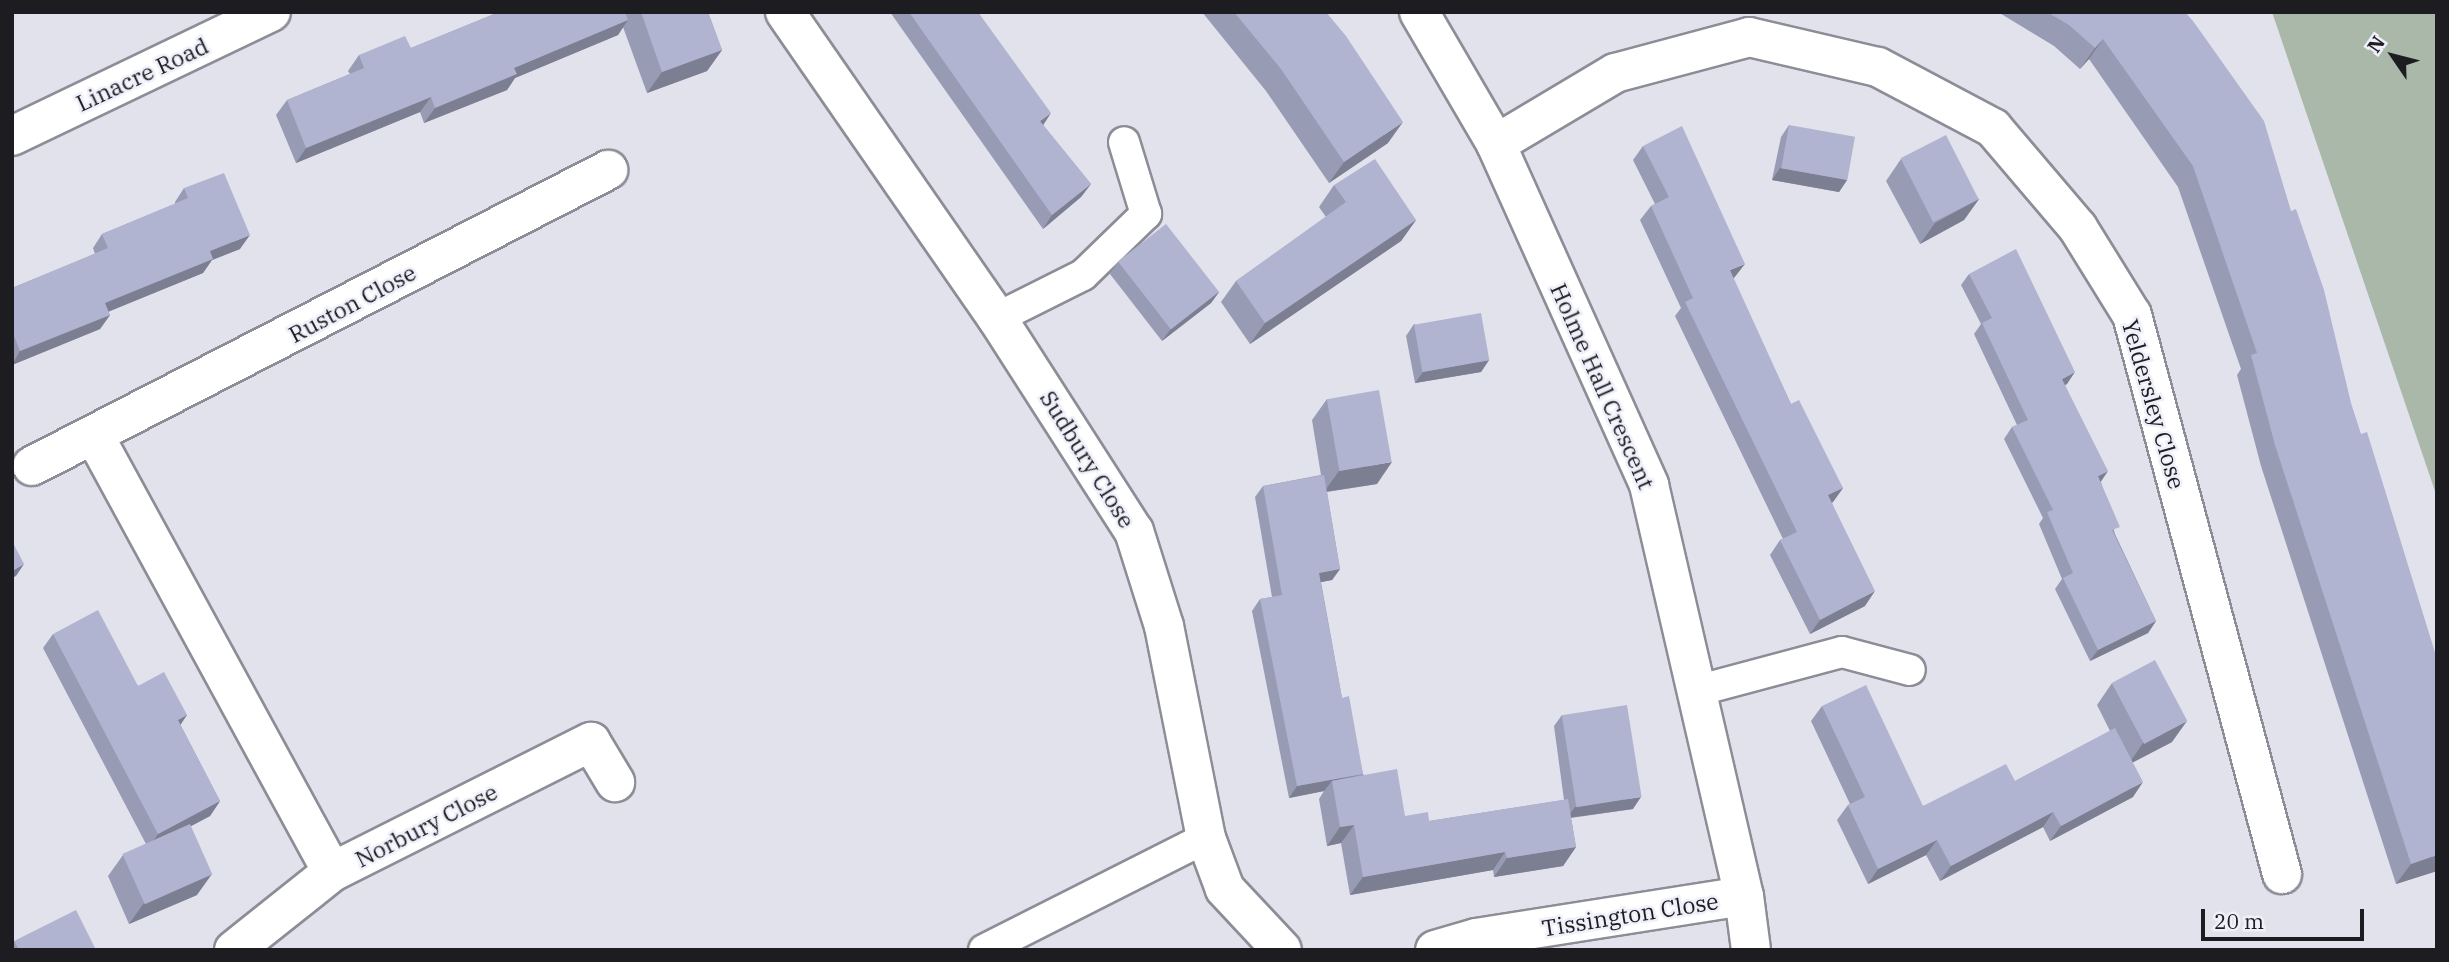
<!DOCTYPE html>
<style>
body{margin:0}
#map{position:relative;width:2449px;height:962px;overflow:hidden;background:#e1e2ec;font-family:"IBM Plex Serif",serif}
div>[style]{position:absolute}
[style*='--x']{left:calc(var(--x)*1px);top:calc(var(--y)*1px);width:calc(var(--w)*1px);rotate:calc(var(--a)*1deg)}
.green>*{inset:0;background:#a9b8a9}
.roads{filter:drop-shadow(2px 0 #8c8d96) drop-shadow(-2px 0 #8c8d96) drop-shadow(0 2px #8c8d96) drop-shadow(0 -2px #8c8d96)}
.lane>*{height:30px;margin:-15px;padding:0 15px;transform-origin:15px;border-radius:15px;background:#fff}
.street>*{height:38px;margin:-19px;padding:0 19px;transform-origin:19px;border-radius:19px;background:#fff}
.secondary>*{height:38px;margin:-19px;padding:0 19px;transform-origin:19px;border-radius:19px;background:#fff}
.wall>*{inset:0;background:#989bb4}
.shaded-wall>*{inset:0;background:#7c7e92}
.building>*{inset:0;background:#b1b4d1;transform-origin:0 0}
span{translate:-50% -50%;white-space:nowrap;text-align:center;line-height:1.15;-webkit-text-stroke:5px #eff0fa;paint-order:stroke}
.street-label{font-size:23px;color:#1d1d21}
.frame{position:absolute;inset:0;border:14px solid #1d1d21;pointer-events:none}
.north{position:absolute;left:2358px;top:21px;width:70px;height:70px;-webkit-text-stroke:5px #eff0fa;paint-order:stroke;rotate:305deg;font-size:19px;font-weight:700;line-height:28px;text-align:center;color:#1d1d21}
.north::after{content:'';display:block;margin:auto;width:24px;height:32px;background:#1d1d21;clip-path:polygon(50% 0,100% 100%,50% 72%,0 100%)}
.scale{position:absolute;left:2201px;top:909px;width:163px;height:32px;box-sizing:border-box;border:4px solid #1d1d21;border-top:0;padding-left:9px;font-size:21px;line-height:24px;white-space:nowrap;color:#1d1d21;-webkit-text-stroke:5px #eff0fa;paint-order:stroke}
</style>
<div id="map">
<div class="green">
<i style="clip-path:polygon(2272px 12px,2437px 12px,2437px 497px)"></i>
</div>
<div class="roads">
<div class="lane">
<i style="--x:997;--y:318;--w:96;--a:-26.6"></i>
<i style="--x:1083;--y:275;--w:88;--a:-44.1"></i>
<i style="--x:1146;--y:214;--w:75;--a:-107"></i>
<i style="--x:1696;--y:691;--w:151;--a:-15"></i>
<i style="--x:1842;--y:652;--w:70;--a:14.8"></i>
<i style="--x:984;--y:950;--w:249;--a:-26.8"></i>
</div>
<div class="street">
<i style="--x:785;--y:12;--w:372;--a:55.3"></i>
<i style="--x:997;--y:318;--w:253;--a:57.3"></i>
<i style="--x:1134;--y:531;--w:100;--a:72.5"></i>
<i style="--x:1164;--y:626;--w:216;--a:78.8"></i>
<i style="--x:1206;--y:838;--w:54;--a:69.6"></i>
<i style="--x:1225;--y:889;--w:83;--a:46.9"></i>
<i style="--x:1419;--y:12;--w:153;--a:59.7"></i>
<i style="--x:1496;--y:144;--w:374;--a:65.8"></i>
<i style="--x:1649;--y:485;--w:422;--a:77"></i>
<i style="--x:1744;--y:896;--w:54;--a:82.6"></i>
<i style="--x:1496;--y:144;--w:139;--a:-30.8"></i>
<i style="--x:1615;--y:73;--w:139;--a:-15"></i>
<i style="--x:1749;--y:37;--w:132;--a:13.1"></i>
<i style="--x:1878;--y:67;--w:130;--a:27.9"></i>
<i style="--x:1993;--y:128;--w:131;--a:49.6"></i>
<i style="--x:2078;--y:228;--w:102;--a:58.2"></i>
<i style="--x:2132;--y:315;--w:579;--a:74.98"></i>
<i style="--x:95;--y:437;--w:495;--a:61.4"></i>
<i style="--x:32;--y:466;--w:648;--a:-27.2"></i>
<i style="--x:234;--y:950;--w:125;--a:-38.5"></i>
<i style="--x:332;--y:872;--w:290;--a:-26.7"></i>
<i style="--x:591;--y:742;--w:47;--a:59"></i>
<i style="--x:1435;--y:950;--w:43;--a:-16.3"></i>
<i style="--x:1476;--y:938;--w:271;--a:-8.9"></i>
</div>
<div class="secondary">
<i style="--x:12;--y:136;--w:287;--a:-25.6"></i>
</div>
</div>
<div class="wall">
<i style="clip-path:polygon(499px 12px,708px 12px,722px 50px,707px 71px,647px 93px,623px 27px,618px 35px,515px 78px,507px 90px,424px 123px,420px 112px,296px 163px,276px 115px,287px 100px,350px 74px,348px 71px,359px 55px,411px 48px)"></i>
<i style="clip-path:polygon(890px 12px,978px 12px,1043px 125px,1091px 184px,1081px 197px,1043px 229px)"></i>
<i style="clip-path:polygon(1202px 12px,1326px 12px,1388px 143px,1329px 183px,1266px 91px)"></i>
<i style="clip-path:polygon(1998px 12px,2185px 12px,2437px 871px,2396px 884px,2261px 466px,2237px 375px,2241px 369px,2178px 187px,2089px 59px,2080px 69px,2054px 46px)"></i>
<i style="clip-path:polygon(1789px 125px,1847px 180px,1839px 192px,1772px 180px,1781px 137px)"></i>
<i style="clip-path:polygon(1643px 146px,1734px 278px,1733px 279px,1791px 404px,1843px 488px,1832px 503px,1865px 606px,1810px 634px,1770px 555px,1780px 540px,1783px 539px,1675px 316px,1681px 308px,1640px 220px,1651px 206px,1655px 204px,1633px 160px)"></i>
<i style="clip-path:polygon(1901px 159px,1979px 199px,1964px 220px,1920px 244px,1886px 181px)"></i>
<i style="clip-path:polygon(1334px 185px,1416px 220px,1401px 241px,1250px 344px,1221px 302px,1236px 281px,1326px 217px,1319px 207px)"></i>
<i style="clip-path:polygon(184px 188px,240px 249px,212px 260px,203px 273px,108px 312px,110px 315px,100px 329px,12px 365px,12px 288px,95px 254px,93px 248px,102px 234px,175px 204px,175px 202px)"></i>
<i style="clip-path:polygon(1118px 262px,1219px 292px,1211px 303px,1162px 341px,1110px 274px)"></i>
<i style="clip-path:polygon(1969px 274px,2067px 384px,2065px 385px,2101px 482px,2115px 534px,2156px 621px,2148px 633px,2090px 661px,2055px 589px,2062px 579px,2039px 524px,2043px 518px,2004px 439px,2012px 427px,2017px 425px,1974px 334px,1981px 324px,1961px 285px)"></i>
<i style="clip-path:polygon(1414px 324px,1489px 360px,1481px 372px,1415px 383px,1406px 336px)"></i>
<i style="clip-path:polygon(1327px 399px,1377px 484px,1327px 492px,1340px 569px,1332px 580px,1321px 582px,1342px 698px,1363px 774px,1405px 816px,1429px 821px,1564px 800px,1554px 726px,1562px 715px,1633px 809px,1571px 818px,1576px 847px,1563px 866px,1494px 877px,1493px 870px,1350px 895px,1341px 843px,1327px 846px,1319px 799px,1324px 791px,1289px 798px,1252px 611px,1260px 599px,1272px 597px,1255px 497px,1263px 486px,1321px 475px,1312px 420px)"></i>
<i style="clip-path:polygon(53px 634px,187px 715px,180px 724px,220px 801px,210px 816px,191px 826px,197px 895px,129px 924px,108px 876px,123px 855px,146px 844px,43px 648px)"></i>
<i style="clip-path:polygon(2112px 683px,2172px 742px,2133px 762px,2133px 797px,2050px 841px,2043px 827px,1940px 881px,1926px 855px,1868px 884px,1837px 820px,1848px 805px,1850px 804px,1811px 721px,1822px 706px,1923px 806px,2015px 781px,2110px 731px,2097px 705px)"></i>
<i style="clip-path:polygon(14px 941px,96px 950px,12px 950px,12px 944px)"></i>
</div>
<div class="shaded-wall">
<i style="clip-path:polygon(628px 20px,618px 35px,515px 78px,507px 90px,424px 123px,435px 108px,514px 68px)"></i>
<i style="clip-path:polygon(2103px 39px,2089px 59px,2080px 69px,2095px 48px)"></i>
<i style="clip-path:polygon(722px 50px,707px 71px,647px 93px,662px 72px)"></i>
<i style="clip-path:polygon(431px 97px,420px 112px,296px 163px,306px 148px)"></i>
<i style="clip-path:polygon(1051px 113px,1042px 127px,1040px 121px)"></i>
<i style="clip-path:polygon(1403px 122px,1388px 143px,1329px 183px,1344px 162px)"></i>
<i style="clip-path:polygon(1780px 168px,1847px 180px,1839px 192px,1772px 180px)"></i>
<i style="clip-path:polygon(1091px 184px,1081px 197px,1043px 229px,1052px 215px)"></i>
<i style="clip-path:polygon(1979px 199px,1964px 220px,1920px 244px,1935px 223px)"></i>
<i style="clip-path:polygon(1416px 220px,1401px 241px,1250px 344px,1265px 323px)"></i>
<i style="clip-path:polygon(250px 235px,240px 249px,212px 260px,203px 273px,95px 317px,105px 303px,210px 251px)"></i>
<i style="clip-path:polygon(1745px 264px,1734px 278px,1720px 285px,1730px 270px)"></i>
<i style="clip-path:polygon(1219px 292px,1211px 303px,1162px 341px,1170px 330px)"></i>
<i style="clip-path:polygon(110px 315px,100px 329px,12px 365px,20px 351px)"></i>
<i style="clip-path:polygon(1489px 360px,1481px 372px,1415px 383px,1423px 372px)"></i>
<i style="clip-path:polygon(2075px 372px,2067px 384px,2054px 390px,2062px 379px)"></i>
<i style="clip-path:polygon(1392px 462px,1377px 484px,1324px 492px,1339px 471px)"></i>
<i style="clip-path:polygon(2108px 471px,2100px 483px,2098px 476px)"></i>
<i style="clip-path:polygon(1843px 488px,1833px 502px,1818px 510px,1828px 495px)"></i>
<i style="clip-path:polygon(24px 564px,16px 576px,12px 578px,12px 571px)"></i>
<i style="clip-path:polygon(1340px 569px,1332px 580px,1311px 584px,1319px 573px)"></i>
<i style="clip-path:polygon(1875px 591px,1865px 606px,1810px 634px,1820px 620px)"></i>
<i style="clip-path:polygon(2156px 621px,2148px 633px,2090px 661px,2098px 650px)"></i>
<i style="clip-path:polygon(187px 715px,177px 730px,178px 720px)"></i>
<i style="clip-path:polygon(2187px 721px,2172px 742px,2128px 765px,2143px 743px)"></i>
<i style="clip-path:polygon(1363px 774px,1332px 781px,1324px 791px,1289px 798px,1297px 786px)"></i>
<i style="clip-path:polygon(2143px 782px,2133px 797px,2050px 841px,2061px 826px)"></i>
<i style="clip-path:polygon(1641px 797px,1633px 809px,1567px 818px,1575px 807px)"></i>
<i style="clip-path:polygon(220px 801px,210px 816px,148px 849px,158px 834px)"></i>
<i style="clip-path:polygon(2053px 812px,2043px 827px,1940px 881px,1951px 866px)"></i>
<i style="clip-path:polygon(1354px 825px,1341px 843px,1327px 846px,1340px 827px)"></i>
<i style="clip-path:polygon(1937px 840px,1926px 855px,1868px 884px,1878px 869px)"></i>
<i style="clip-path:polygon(1576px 847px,1563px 866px,1494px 877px,1507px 858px)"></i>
<i style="clip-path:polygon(1505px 852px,1493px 870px,1350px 895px,1363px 877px)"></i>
<i style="clip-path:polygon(2437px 855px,2437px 871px,2396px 884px,2411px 864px)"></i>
<i style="clip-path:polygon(212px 874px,197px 895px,129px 924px,144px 903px)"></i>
</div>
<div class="building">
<i style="clip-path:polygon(499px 12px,625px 12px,628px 20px,514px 68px,517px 74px,435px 108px,431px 97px,306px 148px,287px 100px,364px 68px,359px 55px,405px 36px,411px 48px)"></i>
<i style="clip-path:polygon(641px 12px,708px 12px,722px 50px,662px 72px)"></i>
<i style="clip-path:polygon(909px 12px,978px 12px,1051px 113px,1040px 121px,1091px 184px,1052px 215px)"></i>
<i style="clip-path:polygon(1234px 12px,1326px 12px,1346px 36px,1403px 122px,1344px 162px,1281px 69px)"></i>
<i style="clip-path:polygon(2047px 12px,2185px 12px,2193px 21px,2264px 121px,2291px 211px,2296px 209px,2324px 290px,2351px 403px,2361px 434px,2367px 432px,2437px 659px,2437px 855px,2411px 864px,2275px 445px,2251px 355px,2257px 353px,2193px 166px,2103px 39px,2095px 48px,2069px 25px)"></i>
<i style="left:1789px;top:125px;width:67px;height:44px;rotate:10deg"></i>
<i style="clip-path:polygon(1682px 126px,1745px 264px,1730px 270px,1791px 404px,1799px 400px,1843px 488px,1828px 495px,1875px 591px,1820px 620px,1780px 540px,1797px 532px,1685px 302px,1693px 298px,1651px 206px,1669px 197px,1643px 146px)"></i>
<i style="left:1946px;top:135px;width:72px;height:51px;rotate:63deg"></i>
<i style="clip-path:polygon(1375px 159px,1416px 220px,1265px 323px,1236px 281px,1346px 202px,1334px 185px)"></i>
<i style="clip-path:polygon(224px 173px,250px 235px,210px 251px,213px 259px,105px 303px,110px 315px,20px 351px,12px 331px,12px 288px,108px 248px,102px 234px,188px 198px,184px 188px)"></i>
<i style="left:1166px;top:224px;width:86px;height:61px;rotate:52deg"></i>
<i style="clip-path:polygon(2016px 249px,2075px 372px,2062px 379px,2108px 471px,2098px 476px,2120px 527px,2112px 530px,2156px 621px,2098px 650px,2063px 578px,2073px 573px,2047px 512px,2053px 510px,2012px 427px,2028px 420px,1982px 323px,1992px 318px,1969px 274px)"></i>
<i style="left:1481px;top:313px;width:48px;height:68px;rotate:80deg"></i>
<i style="left:1379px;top:390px;width:73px;height:53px;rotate:80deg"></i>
<i style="clip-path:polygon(1324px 475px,1340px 569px,1319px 573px,1342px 698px,1349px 696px,1363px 774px,1297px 786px,1260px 599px,1282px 595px,1263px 486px)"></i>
<i style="clip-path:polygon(12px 541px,24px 564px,12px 571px)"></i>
<i style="clip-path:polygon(98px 610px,138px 686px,164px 672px,187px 715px,178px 720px,220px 801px,158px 834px,53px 634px)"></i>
<i style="left:2155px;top:660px;width:69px;height:49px;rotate:62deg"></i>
<i style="clip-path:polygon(1866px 685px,1923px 806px,2006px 764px,2015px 781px,2115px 728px,2143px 782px,2061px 826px,2053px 812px,1951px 866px,1937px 840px,1878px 869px,1848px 805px,1865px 797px,1822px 706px)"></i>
<i style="left:1627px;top:705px;width:93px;height:66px;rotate:81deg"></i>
<i style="clip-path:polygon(1397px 769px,1405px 816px,1428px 812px,1429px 821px,1568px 799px,1576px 847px,1507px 858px,1505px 852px,1363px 877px,1354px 825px,1340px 827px,1332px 781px)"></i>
<i style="left:190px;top:824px;width:55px;height:74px;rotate:66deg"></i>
<i style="clip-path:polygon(76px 910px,96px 950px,19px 950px,14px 941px)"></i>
</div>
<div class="street-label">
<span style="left:142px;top:74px;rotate:-25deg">Linacre Road</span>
<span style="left:352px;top:303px;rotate:-28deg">Ruston Close</span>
<span style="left:1603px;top:386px;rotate:66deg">Holme Hall Crescent</span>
<span style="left:2154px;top:404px;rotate:74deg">Yeldersley Close</span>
<span style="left:1088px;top:459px;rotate:58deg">Sudbury Close</span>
<span style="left:426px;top:825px;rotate:-27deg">Norbury Close</span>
<span style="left:1630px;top:914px;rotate:-9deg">Tissington Close</span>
</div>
<div class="frame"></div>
<div class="north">N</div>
<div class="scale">20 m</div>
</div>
